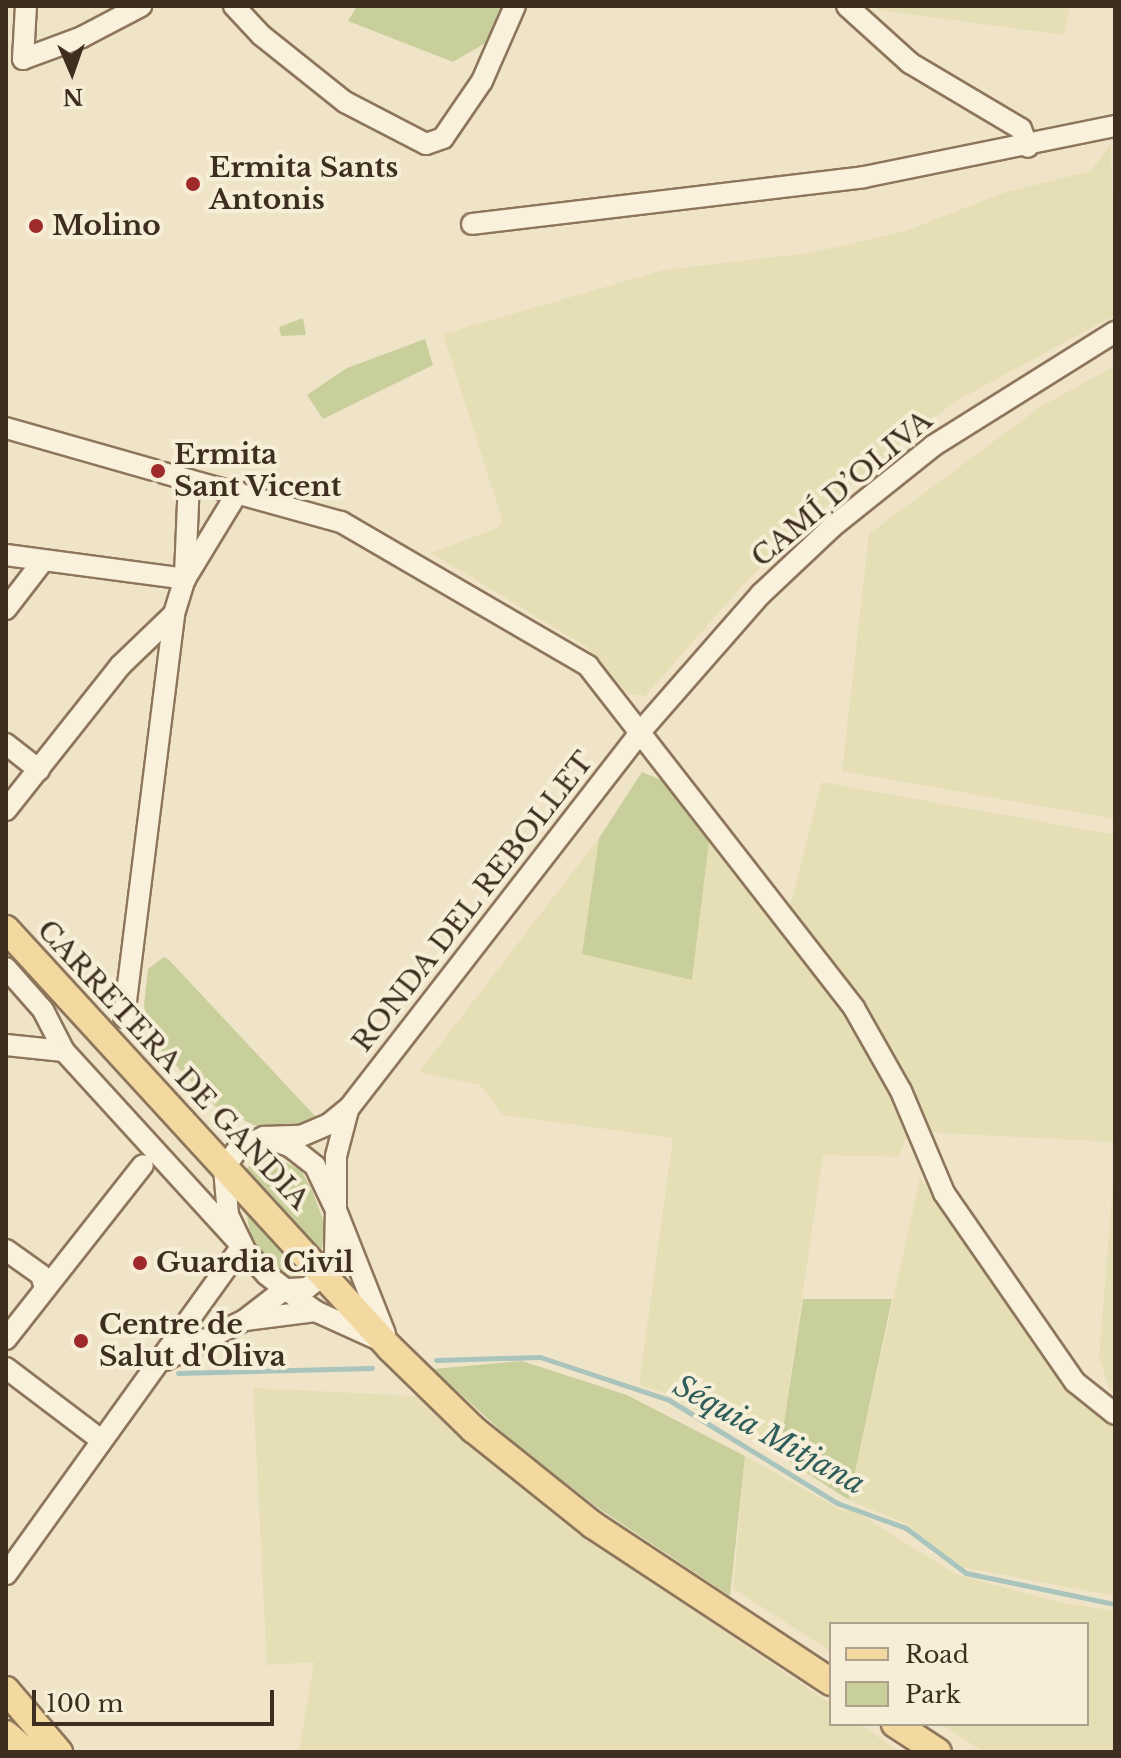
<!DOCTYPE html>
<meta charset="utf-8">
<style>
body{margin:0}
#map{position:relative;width:1121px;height:1758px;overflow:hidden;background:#f0e4c8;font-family:"Libre Baskerville",serif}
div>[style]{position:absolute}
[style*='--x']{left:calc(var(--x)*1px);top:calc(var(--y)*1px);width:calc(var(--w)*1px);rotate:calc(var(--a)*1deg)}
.farmland>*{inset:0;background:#e6deb5}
.green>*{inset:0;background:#c9cf9b}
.stream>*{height:5px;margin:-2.5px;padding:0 2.5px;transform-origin:2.5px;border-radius:2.5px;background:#a9c4bc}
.roads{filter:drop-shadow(2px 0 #8d765c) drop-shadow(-2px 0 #8d765c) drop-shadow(0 2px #8d765c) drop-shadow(0 -2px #8d765c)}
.minor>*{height:20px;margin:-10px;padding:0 10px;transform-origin:10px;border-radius:10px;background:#faf1dc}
.major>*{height:26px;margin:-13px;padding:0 13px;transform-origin:13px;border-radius:13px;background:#f3d9a0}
.dots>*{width:22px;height:22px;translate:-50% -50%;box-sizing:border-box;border:4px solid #f7eed8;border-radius:50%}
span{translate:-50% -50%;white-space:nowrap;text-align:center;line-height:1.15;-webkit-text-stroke:8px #f7eed8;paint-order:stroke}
.poi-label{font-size:28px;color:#3d2e20;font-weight:700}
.left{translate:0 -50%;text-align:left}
.street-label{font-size:28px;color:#3d2e20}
.water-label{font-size:30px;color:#2f5d5a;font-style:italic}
.frame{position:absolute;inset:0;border:8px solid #3d2e20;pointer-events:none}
.legend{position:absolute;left:829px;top:1622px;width:260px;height:104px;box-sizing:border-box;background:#f7eed8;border:2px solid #ada18e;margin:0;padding:10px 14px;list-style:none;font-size:24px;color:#3d2e20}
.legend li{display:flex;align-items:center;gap:16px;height:40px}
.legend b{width:40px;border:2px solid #ada18e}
.north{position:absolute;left:32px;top:32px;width:80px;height:80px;-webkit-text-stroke:6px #f7eed8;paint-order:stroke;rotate:178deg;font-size:22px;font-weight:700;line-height:32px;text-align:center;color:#3d2e20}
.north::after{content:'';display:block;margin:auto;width:28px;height:36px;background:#3d2e20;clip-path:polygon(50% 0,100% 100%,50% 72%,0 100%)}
.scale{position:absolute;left:32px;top:1690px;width:242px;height:36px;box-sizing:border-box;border:4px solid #3d2e20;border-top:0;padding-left:10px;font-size:24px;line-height:28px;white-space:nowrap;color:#3d2e20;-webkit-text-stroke:6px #f7eed8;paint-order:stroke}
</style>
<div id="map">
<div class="farmland">
<i style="clip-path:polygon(879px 6px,1070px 6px,1064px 35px,878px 10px)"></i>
<i style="clip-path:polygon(1111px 143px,1115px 315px,956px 401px,865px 472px,751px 576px,645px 696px,628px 694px,587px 647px,431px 553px,497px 528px,502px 519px,443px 334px,664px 270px,810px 253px,906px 231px,1003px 193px,1091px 171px)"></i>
<i style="clip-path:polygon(1115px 366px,1115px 819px,842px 771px,869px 534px,1040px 407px)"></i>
<i style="clip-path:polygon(822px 782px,1115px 835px,1115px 1142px,925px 1132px,788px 914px)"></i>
<i style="clip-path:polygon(599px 838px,582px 953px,692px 980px,709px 841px,716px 844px,835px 999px,890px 1084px,908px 1131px,899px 1157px,823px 1155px,779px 1455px,663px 1392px,639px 1385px,673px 1138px,503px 1115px,480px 1085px,419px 1072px)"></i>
<i style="clip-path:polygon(1115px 1161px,1115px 1391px,1110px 1389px,1099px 1358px)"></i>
<i style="clip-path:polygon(920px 1178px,1074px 1393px,1115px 1425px,1115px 1596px,962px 1567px,906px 1524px,849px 1500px)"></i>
<i style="clip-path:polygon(253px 1388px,416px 1396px,562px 1521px,831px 1704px,831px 1724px,859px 1724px,900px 1752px,299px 1752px,314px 1662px,267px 1665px)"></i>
<i style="clip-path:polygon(745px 1456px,843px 1511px,853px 1510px,957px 1575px,1058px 1602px,1115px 1611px,1115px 1752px,984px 1752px,941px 1724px,1087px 1724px,1087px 1624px,831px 1624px,831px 1652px,733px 1588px)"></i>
</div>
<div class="green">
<i style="clip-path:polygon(357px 6px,507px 6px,489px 41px,453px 62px,348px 21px)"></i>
<i style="clip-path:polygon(303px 318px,306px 335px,281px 336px,279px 327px)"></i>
<i style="clip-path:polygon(425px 339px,433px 365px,323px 419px,307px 395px,347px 368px)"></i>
<i style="clip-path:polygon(642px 772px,671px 784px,709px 841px,692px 980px,582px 954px,599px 838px)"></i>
<i style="clip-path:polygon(164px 957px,169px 960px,317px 1118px,285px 1128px,256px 1126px,216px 1107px,159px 1048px,148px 1028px,144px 1005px,148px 969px)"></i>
<i style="clip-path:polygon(271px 1155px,300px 1169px,312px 1190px,325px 1225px,321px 1255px,244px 1172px,255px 1159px)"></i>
<i style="clip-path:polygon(245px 1206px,306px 1273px,297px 1278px,276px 1274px,252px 1243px)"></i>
<i style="clip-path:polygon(803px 1299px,892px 1299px,849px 1500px,779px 1455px)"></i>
<i style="clip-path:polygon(522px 1361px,627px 1395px,745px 1456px,730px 1596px,601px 1510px,520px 1448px,433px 1369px)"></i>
</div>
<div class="stream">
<i style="--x:436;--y:1360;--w:104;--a:-1.7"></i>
<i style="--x:540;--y:1357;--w:136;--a:18.4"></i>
<i style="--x:669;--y:1400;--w:197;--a:31.5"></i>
<i style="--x:837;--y:1503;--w:73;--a:19.9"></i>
<i style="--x:906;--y:1528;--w:75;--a:36.9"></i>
<i style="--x:966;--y:1573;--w:152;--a:11.8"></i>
<i style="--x:178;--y:1373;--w:194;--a:-1.5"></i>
</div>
<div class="roads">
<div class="minor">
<i style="--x:234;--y:6;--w:40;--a:47"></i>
<i style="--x:261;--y:35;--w:107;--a:38.6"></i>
<i style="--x:345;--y:102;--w:91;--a:27.4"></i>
<i style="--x:426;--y:144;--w:18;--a:-19"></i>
<i style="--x:443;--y:138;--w:69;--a:-55.6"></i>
<i style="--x:482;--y:81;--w:82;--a:-66.3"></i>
<i style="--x:847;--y:6;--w:85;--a:42.1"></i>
<i style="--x:910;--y:63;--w:129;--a:30.7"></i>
<i style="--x:1021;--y:129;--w:19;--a:69"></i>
<i style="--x:23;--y:59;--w:63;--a:-20.4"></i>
<i style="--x:82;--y:37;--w:67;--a:-27.7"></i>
<i style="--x:23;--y:59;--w:53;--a:-86.8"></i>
<i style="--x:472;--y:224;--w:395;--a:-6.8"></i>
<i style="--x:864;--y:177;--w:256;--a:-11.5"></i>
<i style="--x:6;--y:428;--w:153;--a:15.9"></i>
<i style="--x:164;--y:473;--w:184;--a:15.5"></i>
<i style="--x:341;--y:522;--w:286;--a:30.2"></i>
<i style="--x:588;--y:666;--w:433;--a:52.1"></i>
<i style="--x:854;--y:1008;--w:95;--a:60.5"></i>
<i style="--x:901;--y:1091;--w:111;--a:67.1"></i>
<i style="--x:944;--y:1193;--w:230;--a:55.3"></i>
<i style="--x:1075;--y:1382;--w:51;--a:38.7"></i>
<i style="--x:6;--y:555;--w:181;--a:7.6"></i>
<i style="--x:185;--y:575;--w:95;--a:-87.6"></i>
<i style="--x:6;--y:609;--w:61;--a:-52.4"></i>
<i style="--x:6;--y:744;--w:42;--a:38.2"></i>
<i style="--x:6;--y:810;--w:184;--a:-51.6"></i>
<i style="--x:120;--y:666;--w:75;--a:-43.9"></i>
<i style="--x:6;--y:968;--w:56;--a:48.6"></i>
<i style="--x:43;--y:1010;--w:46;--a:62.9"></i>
<i style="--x:64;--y:1051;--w:264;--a:47.6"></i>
<i style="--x:242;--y:1246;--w:404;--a:125.7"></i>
<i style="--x:124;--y:1017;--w:406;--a:-82.9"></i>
<i style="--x:174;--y:614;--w:37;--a:-73"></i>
<i style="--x:185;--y:579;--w:102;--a:-58.7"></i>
<i style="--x:6;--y:1045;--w:58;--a:5.9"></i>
<i style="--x:348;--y:1110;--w:48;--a:104.6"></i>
<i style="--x:336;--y:1156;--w:54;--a:90"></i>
<i style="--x:336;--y:1210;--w:133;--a:68.4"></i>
<i style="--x:264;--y:1137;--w:37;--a:-2"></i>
<i style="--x:301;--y:1136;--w:30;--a:-23"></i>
<i style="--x:329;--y:1124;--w:26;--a:-39"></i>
<i style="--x:349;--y:1108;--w:477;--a:-52.2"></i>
<i style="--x:641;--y:731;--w:182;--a:-48.8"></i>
<i style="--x:761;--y:594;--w:98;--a:-43.3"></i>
<i style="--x:832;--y:527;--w:129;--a:-38.7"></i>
<i style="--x:933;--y:446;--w:215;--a:-32.1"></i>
<i style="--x:264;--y:1137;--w:29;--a:20"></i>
<i style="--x:291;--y:1147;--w:31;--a:38"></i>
<i style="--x:315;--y:1166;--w:49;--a:64.5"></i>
<i style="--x:336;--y:1210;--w:45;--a:91.3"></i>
<i style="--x:335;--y:1255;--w:23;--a:119"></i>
<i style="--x:324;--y:1275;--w:21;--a:143"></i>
<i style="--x:307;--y:1288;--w:22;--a:177"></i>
<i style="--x:285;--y:1289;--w:23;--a:-142"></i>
<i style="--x:267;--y:1275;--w:31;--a:-132"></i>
<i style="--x:246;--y:1252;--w:41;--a:-115.9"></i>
<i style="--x:228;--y:1215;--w:47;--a:-94.9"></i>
<i style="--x:224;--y:1168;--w:24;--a:-54"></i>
<i style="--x:238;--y:1149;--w:29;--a:-25"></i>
<i style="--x:6;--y:1250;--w:43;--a:35.5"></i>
<i style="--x:41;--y:1275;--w:10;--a:73"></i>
<i style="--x:245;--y:1320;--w:71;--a:-7.3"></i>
<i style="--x:6;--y:1339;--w:221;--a:-51.8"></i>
<i style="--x:165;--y:1360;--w:89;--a:-26.6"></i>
<i style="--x:245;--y:1320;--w:51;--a:-37.8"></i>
<i style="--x:285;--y:1289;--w:37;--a:36"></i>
<i style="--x:315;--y:1311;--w:66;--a:24.2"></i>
<i style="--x:6;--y:1368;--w:118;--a:37.1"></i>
</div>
<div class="major">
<i style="--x:6;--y:929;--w:570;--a:47.49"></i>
<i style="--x:391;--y:1349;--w:115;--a:44.3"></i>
<i style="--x:473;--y:1429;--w:154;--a:38.7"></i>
<i style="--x:593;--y:1525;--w:285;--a:33.4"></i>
<i style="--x:6;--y:1690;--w:82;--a:49.5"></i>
<i style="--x:895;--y:1724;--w:51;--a:33.1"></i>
<i style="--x:6;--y:1734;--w:28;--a:41"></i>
</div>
</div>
<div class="dots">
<i style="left:193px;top:184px;background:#9e2a2b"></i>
<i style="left:36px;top:226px;background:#9e2a2b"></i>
<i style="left:158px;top:471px;background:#9e2a2b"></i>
<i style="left:140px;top:1263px;background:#9e2a2b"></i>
<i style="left:81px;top:1341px;background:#9e2a2b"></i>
</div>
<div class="poi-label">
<span class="left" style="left:209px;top:184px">Ermita Sants<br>Antonis</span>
<span class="left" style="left:52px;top:226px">Molino</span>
<span class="left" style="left:174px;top:471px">Ermita<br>Sant Vicent</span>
<span class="left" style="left:156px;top:1263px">Guardia Civil</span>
<span class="left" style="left:99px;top:1341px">Centre de<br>Salut d'Oliva</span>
</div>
<div class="street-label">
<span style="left:842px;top:489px;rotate:-40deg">CAMÍ D’OLIVA</span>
<span style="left:473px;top:902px;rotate:-52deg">RONDA DEL REBOLLET</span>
<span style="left:173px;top:1065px;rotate:47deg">CARRETERA DE GANDIA</span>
</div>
<div class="water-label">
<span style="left:769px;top:1435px;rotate:29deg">Séquia Mitjana</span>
</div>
<div class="frame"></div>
<ul class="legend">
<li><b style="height:10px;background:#f3d9a0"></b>Road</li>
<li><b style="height:22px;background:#c9cf9b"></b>Park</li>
</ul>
<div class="north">N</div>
<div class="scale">100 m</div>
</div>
